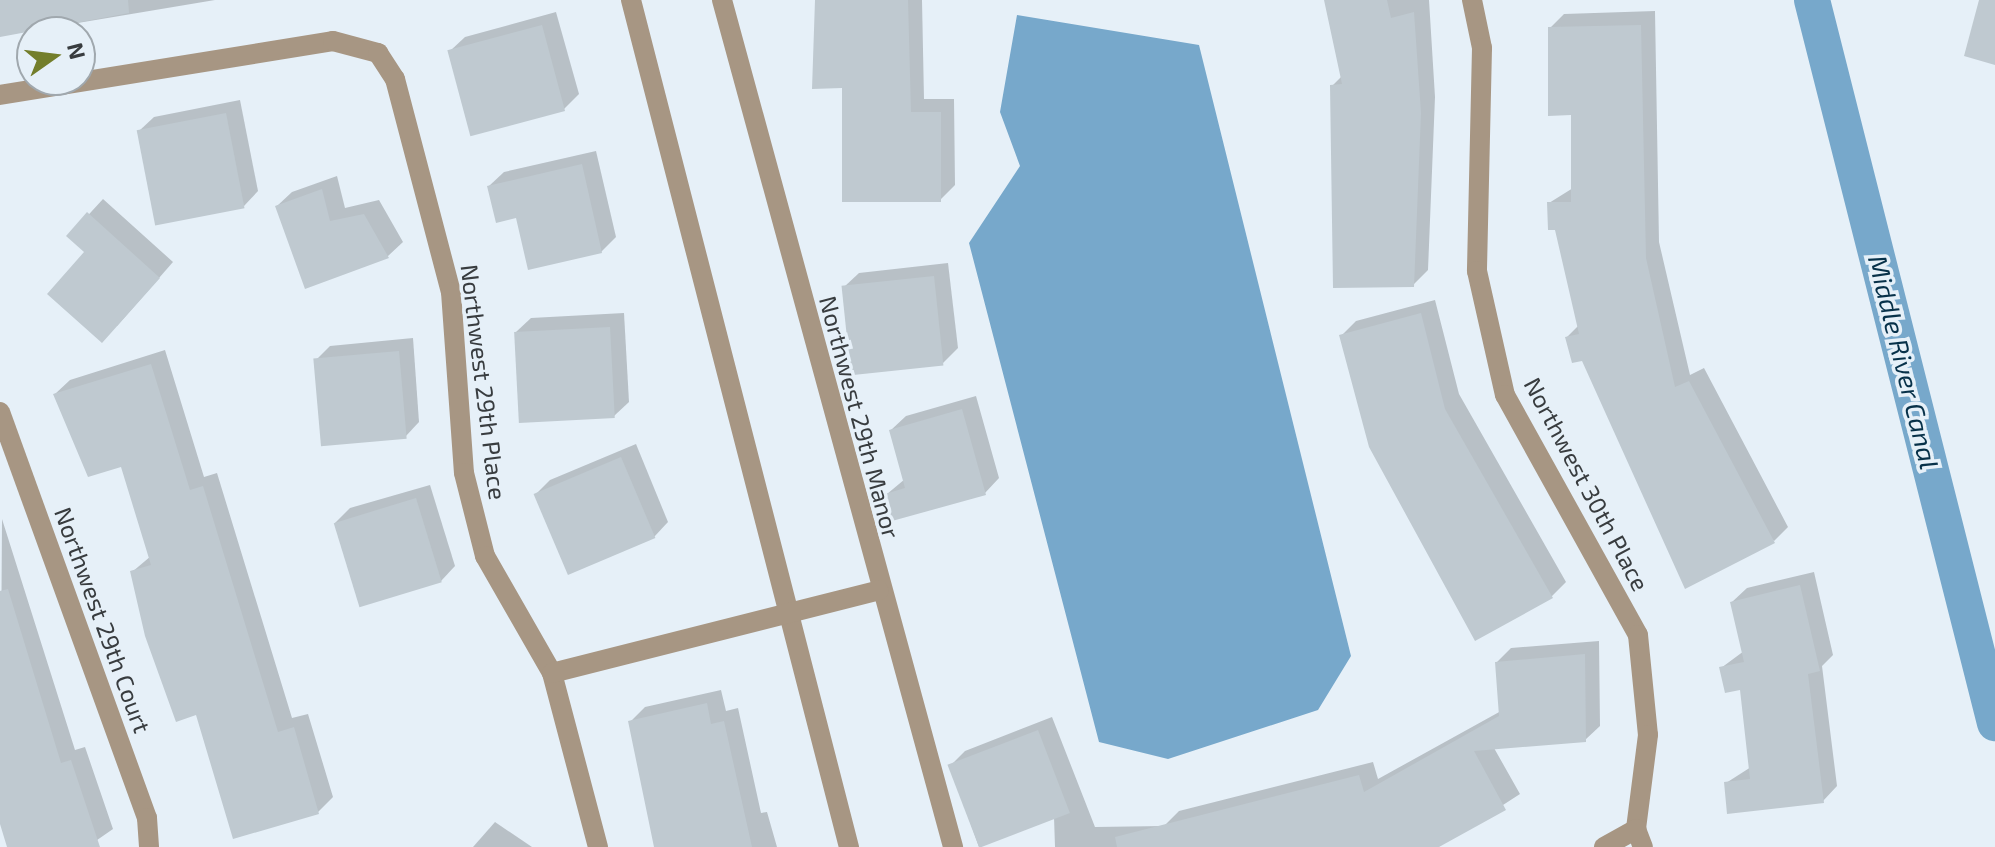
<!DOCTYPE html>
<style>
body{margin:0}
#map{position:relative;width:1995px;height:847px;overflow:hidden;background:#e6f0f8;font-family:"Exo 2",sans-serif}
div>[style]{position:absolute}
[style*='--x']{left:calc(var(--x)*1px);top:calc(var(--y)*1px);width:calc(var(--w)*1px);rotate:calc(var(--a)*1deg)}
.water>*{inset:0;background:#77a8cb}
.shadow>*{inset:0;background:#0003}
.canal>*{height:36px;margin:-18px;padding:0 18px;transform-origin:18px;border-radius:18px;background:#77a8cb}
.building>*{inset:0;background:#bfc9d0;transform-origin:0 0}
.minor>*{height:20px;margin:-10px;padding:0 10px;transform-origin:10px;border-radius:10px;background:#a79683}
span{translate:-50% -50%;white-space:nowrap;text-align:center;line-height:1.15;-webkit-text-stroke:7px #e6f0f8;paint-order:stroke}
.street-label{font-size:24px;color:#383c3f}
.water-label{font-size:26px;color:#073149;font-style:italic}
.north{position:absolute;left:16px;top:16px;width:80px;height:80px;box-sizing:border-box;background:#e6f0f8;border:2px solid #a0a8ae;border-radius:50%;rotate:76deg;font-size:22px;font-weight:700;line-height:32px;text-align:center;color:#383c3f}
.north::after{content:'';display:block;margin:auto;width:28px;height:36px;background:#737e2b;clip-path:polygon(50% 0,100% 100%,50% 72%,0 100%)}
</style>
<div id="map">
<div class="water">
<i style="clip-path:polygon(1017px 15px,1199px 45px,1351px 656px,1318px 710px,1168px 759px,1099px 742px,969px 243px,1020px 166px,1000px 112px)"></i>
</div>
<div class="shadow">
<i style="clip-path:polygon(0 0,215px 0,0 36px)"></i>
<i style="clip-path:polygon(817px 0,922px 0,924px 99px,954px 99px,955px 185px,940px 200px,844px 86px)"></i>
<i style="clip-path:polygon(1326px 0,1429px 0,1435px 97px,1428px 270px,1413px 285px,1332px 86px,1342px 76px)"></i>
<i style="clip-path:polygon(1655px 11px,1659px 242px,1690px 375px,1704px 368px,1788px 527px,1774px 541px,1567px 337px,1579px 325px,1549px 203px,1573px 188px,1573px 113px,1550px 28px,1564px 14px)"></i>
<i style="clip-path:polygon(556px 12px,579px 94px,564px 109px,450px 51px,465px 37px)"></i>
<i style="clip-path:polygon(240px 100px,258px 191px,244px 206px,139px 131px,154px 117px)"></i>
<i style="clip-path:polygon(596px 151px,616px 237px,601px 252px,518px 215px,489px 186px,504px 172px)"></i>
<i style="clip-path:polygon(337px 176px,345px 208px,379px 200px,403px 242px,388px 256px,306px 286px,277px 206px,292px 192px)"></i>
<i style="clip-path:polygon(103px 199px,173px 262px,117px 326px,87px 252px,69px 236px)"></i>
<i style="clip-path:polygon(948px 263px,958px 348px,943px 363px,844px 287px,859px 273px)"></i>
<i style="clip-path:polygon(1435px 300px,1459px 394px,1566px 582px,1551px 597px,1341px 336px,1356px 321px)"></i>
<i style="clip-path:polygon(624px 313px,629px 402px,614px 416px,516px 332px,531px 318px)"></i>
<i style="clip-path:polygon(413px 338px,419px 422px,405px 437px,316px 360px,330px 346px)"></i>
<i style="clip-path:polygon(165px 350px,204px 477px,217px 473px,292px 718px,308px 714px,333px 797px,318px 812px,198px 713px,132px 572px,151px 556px,122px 464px,55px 394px,70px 380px)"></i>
<i style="clip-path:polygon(976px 396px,999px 478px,985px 493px,887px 494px,905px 479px,891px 430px,906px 416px)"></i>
<i style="clip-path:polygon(636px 444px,668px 522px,654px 537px,536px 494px,550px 480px)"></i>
<i style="clip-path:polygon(430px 485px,455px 566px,441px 581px,335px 523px,350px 508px)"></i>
<i style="clip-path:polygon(2px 519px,75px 750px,85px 747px,113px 829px,87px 847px,10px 847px,0 817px)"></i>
<i style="clip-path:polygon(1814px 572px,1833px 655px,1822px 666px,1837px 786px,1823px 801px,1726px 783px,1751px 767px,1742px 687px,1721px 668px,1744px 651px,1732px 602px,1747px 588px)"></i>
<i style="clip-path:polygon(1599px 641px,1600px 726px,1585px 740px,1494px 748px,1520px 794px,1438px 847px,1055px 847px,1054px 817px,979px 847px,950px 766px,965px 751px,1052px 717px,1095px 827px,1164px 826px,1179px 811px,1373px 762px,1378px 779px,1501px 711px,1497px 662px,1511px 648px)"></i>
<i style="clip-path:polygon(721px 690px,726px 711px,738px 708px,761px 813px,767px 812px,777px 847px,661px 847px,631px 721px,645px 707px)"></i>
<i style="clip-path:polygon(495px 822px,532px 847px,473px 847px)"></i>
</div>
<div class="canal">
<i style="--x:1812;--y:0;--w:746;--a:75.8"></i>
</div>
<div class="building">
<i style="clip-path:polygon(0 0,128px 0,129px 13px,0 37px)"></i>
<i style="clip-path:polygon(815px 0,908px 0,911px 112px,941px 112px,941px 202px,842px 202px,842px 88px,812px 89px)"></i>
<i style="clip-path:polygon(1324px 0,1387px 0,1391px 18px,1414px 12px,1421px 113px,1414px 287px,1333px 288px,1330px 85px,1342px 84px)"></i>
<i style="clip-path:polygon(1979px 0,1995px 0,1995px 65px,1964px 56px)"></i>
<i style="left:542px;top:25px;width:89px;height:98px;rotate:75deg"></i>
<i style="clip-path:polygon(1641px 25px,1646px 258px,1675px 387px,1689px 381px,1775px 543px,1685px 589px,1582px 361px,1572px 363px,1565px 337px,1579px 334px,1555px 230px,1548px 230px,1547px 202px,1571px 202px,1571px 115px,1548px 116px,1548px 27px)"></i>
<i style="left:226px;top:113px;width:97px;height:91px;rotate:79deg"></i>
<i style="clip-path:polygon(582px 164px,602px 253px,528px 270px,516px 218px,496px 223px,487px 186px)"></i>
<i style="clip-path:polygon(322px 189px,330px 221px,364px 214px,389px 258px,305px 289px,275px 206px)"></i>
<i style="clip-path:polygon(87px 212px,160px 278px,102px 343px,47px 294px,84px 252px,66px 236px)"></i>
<i style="left:934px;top:276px;width:90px;height:93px;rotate:84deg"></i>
<i style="clip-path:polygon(1421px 313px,1445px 409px,1553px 598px,1475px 641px,1369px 447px,1339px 335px)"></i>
<i style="left:610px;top:327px;width:91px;height:96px;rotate:87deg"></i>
<i style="left:399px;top:351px;width:88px;height:86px;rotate:85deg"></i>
<i style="clip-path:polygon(151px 364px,190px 490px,203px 486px,278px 732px,294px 727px,319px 814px,233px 839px,196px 715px,176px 722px,145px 636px,130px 571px,151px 565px,121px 467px,88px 477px,53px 394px)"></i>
<i style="clip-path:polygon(962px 409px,986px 495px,892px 521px,885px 494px,905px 488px,889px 430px)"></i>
<i style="left:621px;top:457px;width:88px;height:95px;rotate:67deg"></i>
<i style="left:416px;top:498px;width:88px;height:86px;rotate:73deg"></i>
<i style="clip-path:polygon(1800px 585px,1820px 671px,1808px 674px,1824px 803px,1727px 814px,1724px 782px,1750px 779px,1740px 690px,1725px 693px,1719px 667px,1744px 662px,1730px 602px)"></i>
<i style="clip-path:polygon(8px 589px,61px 763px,71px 760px,100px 847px,7px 847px,0 824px,0 591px)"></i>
<i style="clip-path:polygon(1585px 654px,1586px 742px,1474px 751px,1506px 810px,1439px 847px,1117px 847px,1115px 837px,1359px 775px,1364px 792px,1499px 716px,1495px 662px)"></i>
<i style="clip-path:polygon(707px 703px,711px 724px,724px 721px,752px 847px,654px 847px,628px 721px)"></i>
<i style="left:1038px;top:730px;width:89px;height:97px;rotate:69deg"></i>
</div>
<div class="minor">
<i style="--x:631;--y:0;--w:875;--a:75.57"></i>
<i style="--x:722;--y:0;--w:878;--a:74.74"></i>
<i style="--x:1472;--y:0;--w:49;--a:78.2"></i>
<i style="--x:1482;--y:48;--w:223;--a:91.3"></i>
<i style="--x:1477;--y:271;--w:127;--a:77.3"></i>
<i style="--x:1505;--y:395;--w:274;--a:61"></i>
<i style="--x:1638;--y:635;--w:100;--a:84.3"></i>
<i style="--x:1648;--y:735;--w:95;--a:97.3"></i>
<i style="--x:1636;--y:829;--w:19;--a:69"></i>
<i style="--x:0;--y:95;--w:337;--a:-9.2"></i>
<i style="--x:333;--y:41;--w:47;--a:14.9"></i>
<i style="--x:378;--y:53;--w:31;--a:57"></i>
<i style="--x:395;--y:79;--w:220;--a:75.3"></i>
<i style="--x:451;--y:292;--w:181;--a:85.9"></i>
<i style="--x:464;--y:473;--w:86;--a:75.8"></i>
<i style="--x:485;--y:556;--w:135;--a:60.2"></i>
<i style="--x:552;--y:673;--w:180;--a:75.2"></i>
<i style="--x:0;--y:412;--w:432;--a:70.1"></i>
<i style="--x:147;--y:818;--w:29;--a:86"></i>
<i style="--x:552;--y:673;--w:337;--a:-14.2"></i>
<i style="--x:1604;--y:847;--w:37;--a:-29"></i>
</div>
<div class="street-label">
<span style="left:484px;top:382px;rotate:83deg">Northwest 29th Place</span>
<span style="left:860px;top:417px;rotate:75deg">Northwest 29th Manor</span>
<span style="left:1587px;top:484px;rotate:62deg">Northwest 30th Place</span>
<span style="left:103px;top:620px;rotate:70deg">Northwest 29th Court</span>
</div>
<div class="water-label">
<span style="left:1904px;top:362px;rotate:76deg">Middle River Canal</span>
</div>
<div class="north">N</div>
</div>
